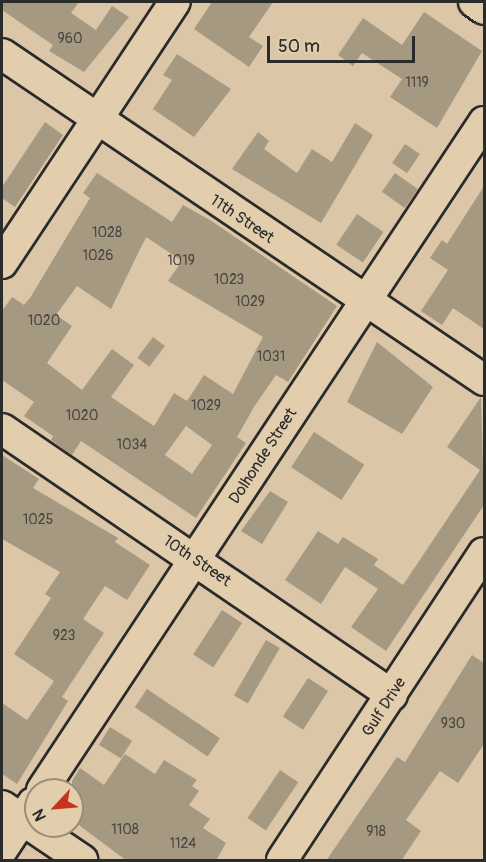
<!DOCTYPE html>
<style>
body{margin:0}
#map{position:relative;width:486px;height:862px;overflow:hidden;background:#dbc7a7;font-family:Pangolin,sans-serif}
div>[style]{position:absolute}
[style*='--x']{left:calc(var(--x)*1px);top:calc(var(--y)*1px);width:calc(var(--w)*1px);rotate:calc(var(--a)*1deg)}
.building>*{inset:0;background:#a69982;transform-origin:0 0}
.roads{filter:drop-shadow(2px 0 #2b2b2b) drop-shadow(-2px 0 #2b2b2b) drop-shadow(0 2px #2b2b2b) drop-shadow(0 -2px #2b2b2b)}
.minor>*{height:30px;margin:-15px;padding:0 15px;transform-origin:15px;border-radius:15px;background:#e2ceac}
span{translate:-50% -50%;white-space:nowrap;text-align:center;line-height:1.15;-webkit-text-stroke:5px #e2ceac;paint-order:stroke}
.number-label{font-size:14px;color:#4a4641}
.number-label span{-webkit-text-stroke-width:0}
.street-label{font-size:16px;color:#2b2b2b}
.frame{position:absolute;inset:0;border:3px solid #2b2b2b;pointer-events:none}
.north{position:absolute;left:24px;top:778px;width:60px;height:60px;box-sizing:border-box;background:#e2ceac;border:2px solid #998d78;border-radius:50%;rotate:244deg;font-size:16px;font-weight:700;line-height:24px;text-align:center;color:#2b2b2b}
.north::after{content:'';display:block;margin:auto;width:21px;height:27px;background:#c8321e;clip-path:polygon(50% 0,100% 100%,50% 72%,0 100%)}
.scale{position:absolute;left:267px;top:36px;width:148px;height:27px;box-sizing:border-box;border:3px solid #2b2b2b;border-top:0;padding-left:8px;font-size:18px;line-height:21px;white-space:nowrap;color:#2b2b2b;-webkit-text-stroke:4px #e2ceac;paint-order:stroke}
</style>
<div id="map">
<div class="building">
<i style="clip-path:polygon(2px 2px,79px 2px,71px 13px,96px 30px,112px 6px,129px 17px,84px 72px,49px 51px,53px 45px,2px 10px)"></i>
<i style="clip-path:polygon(212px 2px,273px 2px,249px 37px,263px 46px,249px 67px,194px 29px)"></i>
<i style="clip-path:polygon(424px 12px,482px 51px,437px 128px,390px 97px,402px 79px,362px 53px,353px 66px,338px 55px,363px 18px,402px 45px)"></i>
<i style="clip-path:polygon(177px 54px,231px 89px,194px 137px,153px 109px,172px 80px,163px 75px)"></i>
<i style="clip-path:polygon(45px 122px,63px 135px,15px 207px,2px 198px,2px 187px)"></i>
<i style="clip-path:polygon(355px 123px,373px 135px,321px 223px,232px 169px,258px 132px,269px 141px,264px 149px,297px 173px,312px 149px,332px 162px)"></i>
<i style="left:405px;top:144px;width:18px;height:23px;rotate:34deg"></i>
<i style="clip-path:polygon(evenodd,97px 173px,172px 222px,183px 205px,210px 220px,337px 306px,288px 382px,276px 375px,254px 407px,237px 437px,246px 443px,196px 518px,81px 441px,72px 455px,51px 440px,53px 436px,24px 416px,34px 402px,2px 380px,2px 311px,12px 297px,24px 305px,30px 298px,90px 198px,83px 193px,97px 173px,146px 237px,182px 261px,168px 281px,263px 337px,233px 394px,204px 375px,187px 401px,174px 393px,154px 426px,111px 397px,134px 365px,112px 349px,82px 390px,47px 363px,72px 326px,56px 315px,77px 286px,111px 309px,146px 237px,97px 173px,186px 426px,212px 445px,192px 474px,165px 455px,186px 426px)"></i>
<i style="left:395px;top:173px;width:28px;height:23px;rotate:35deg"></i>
<i style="clip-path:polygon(484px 186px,484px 329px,453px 308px,442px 325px,421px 311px,448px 270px,430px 258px,442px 240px,447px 244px)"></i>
<i style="left:357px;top:214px;width:32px;height:37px;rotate:34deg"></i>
<i style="left:153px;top:337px;width:15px;height:26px;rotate:37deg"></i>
<i style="clip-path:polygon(377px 342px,433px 387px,402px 434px,347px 402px)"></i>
<i style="clip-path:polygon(481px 397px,484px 505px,386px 651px,351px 627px,378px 589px,345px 567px,321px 604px,285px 580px,318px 531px,338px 544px,343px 537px,378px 559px,374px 565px,403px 585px,480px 470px,447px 447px)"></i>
<i style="left:314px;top:432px;width:60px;height:42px;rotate:33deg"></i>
<i style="clip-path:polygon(2px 455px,39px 479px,33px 488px,118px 538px,115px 542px,150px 565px,127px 600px,105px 586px,83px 619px,104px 633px,62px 697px,68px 701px,17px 784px,2px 774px,2px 703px,27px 720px,54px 681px,14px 654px,51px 598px,45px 594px,60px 572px,2px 539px)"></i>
<i style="clip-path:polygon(270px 491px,288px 502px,262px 544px,241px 531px)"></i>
<i style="left:222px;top:610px;width:24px;height:53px;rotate:33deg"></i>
<i style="left:266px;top:640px;width:16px;height:64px;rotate:30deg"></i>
<i style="clip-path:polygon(472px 655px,484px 663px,484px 744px,458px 783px,440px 771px,406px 820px,421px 831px,401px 861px,326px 861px,397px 757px,405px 762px)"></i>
<i style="left:308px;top:678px;width:24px;height:46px;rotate:33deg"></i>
<i style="left:147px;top:689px;width:88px;height:22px;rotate:34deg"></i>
<i style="left:110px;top:727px;width:26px;height:21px;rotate:32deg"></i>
<i style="clip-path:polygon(125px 754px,155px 774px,164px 760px,197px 780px,192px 786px,199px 791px,189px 805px,210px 819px,203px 828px,226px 843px,216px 861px,127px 861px,72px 820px,72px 781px,80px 768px,104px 785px)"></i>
<i style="left:280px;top:770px;width:22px;height:58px;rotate:34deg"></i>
</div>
<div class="roads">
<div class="minor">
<i style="--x:474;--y:2;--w:12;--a:35"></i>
<i style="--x:2;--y:54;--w:582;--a:34.07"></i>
<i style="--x:2;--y:263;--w:313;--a:-56.5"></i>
<i style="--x:2;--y:429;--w:472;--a:34.3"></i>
<i style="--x:42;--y:790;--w:801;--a:-56.51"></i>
<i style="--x:2;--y:806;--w:97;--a:34"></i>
<i style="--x:2;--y:850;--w:56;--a:-56.6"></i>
<i style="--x:282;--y:860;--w:367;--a:-56.7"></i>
</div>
</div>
<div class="number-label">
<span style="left:70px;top:39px">960</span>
<span style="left:417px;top:83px">1119</span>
<span style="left:107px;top:233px">1028</span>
<span style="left:98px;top:256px">1026</span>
<span style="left:181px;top:261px">1019</span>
<span style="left:229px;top:280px">1023</span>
<span style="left:250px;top:302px">1029</span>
<span style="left:44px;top:321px">1020</span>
<span style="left:271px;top:357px">1031</span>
<span style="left:206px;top:406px">1029</span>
<span style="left:82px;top:416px">1020</span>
<span style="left:132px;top:445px">1034</span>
<span style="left:38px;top:520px">1025</span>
<span style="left:64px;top:636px">923</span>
<span style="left:453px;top:724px">930</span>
<span style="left:125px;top:830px">1108</span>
<span style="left:376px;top:832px">918</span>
<span style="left:183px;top:844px">1124</span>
</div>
<div class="street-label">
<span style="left:242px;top:219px;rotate:34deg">11th Street</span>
<span style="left:263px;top:456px;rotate:-57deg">Dolhonde Street</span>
<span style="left:197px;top:561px;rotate:34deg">10th Street</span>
<span style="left:384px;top:707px;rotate:-57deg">Gulf Drive</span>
</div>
<div class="frame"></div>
<div class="north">N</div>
<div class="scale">50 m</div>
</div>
